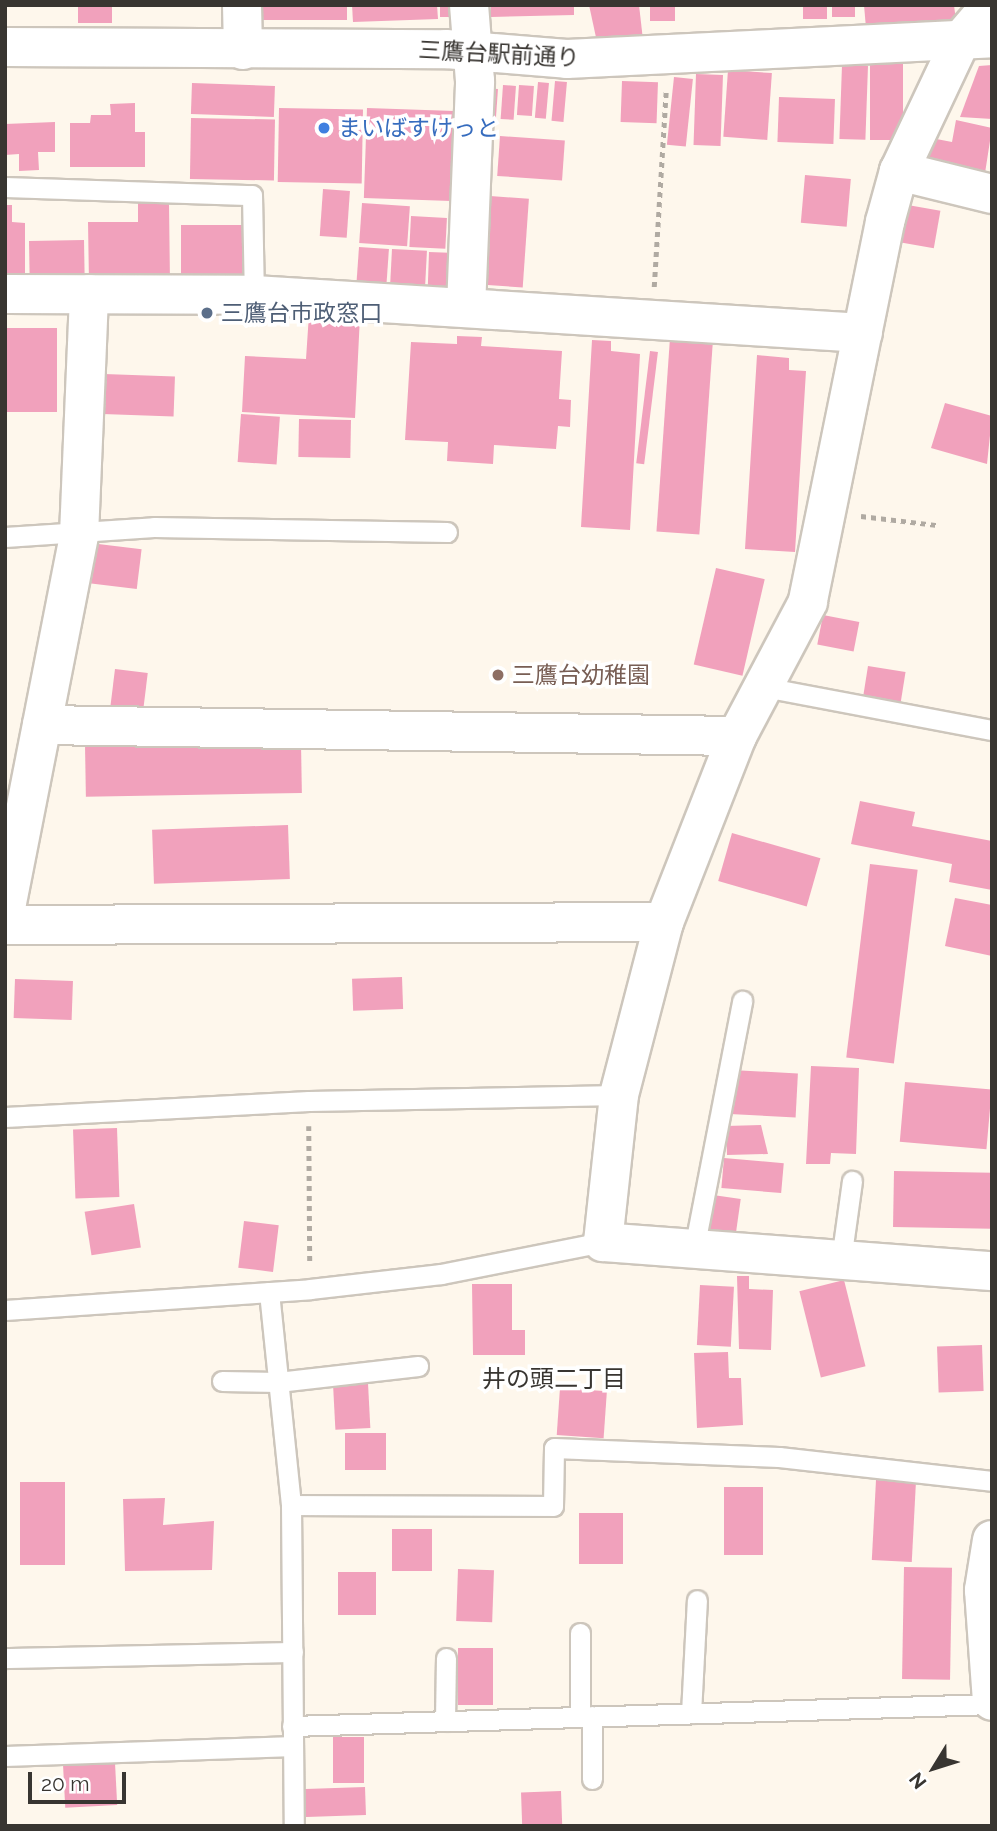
<!DOCTYPE html>
<meta charset="utf-8">
<style>
body{margin:0}
#map{position:relative;width:997px;height:1831px;overflow:hidden;background:#fef7ec;font-family:Raleway,"Noto Sans JP",sans-serif}
div>[style]{position:absolute}
[style*='--x']{left:calc(var(--x)*1px);top:calc(var(--y)*1px);width:calc(var(--w)*1px);rotate:calc(var(--a)*1deg)}
.building>*{inset:0;background:#f1a1bc;transform-origin:0 0}
.path>*{height:4.5px;margin-top:-2.25px;transform-origin:0;background:repeating-linear-gradient(90deg,#b0aaa2 0 5px,transparent 0 10px)}
.roads{filter:drop-shadow(2px 0 #cdc6bc) drop-shadow(-2px 0 #cdc6bc) drop-shadow(0 2px #cdc6bc) drop-shadow(0 -2px #cdc6bc)}
.service>*{height:19px;margin:-9.5px;padding:0 9.5px;transform-origin:9.5px;border-radius:9.5px;background:#fff}
.minor>*{height:38px;margin:-19px;padding:0 19px;transform-origin:19px;border-radius:19px;background:#fff}
.tertiary>*{height:38px;margin:-19px;padding:0 19px;transform-origin:19px;border-radius:19px;background:#fff}
.dots>*{width:19px;height:19px;translate:-50% -50%;box-sizing:border-box;border:4px solid #fff;border-radius:50%}
span{translate:-50% -50%;white-space:nowrap;text-align:center;line-height:1.15;-webkit-text-stroke:7px #fff;paint-order:stroke}
.street-label{font-size:23px;color:#383531}
.shop-label{font-size:23px;color:#366cbe}
.left{translate:0 -50%;text-align:left}
.service-label{font-size:23px;color:#4e5e75}
.education-label{font-size:23px;color:#785e54}
.neighbourhood-label{font-size:24px;color:#383531}
.frame{position:absolute;inset:0;border:7px solid #383531;pointer-events:none}
.north{position:absolute;left:899px;top:1733px;width:70px;height:70px;-webkit-text-stroke:5px #fff;paint-order:stroke;rotate:232deg;font-size:19px;font-weight:700;line-height:28px;text-align:center;color:#383531}
.north::after{content:'';display:block;margin:auto;width:24px;height:32px;background:#383531;clip-path:polygon(50% 0,100% 100%,50% 72%,0 100%)}
.scale{position:absolute;left:28px;top:1772px;width:98px;height:32px;box-sizing:border-box;border:4px solid #383531;border-top:0;padding-left:9px;font-size:21px;line-height:24px;white-space:nowrap;color:#383531;-webkit-text-stroke:5px #fff;paint-order:stroke}
</style>
<div id="map">
<div class="building">
<i style="left:78px;top:5px;width:34px;height:18px"></i>
<i style="left:263px;top:5px;width:84px;height:15px"></i>
<i style="clip-path:polygon(352px 5px,437px 5px,438px 19px,353px 22px)"></i>
<i style="left:440px;top:5px;width:18px;height:12px"></i>
<i style="clip-path:polygon(491px 5px,574px 5px,574px 15px,491px 17px)"></i>
<i style="clip-path:polygon(589px 5px,639px 5px,643px 40px,597px 42px)"></i>
<i style="left:650px;top:5px;width:25px;height:16px"></i>
<i style="left:803px;top:5px;width:24px;height:14px"></i>
<i style="left:832px;top:5px;width:23px;height:12px"></i>
<i style="clip-path:polygon(864px 5px,954px 5px,956px 21px,866px 28px)"></i>
<i style="left:870px;top:64px;width:33px;height:76px"></i>
<i style="left:842px;top:65px;width:26px;height:74px;rotate:2deg"></i>
<i style="clip-path:polygon(992px 65px,992px 119px,960px 117px,979px 66px)"></i>
<i style="left:728px;top:70px;width:44px;height:67px;rotate:4deg"></i>
<i style="left:696px;top:74px;width:27px;height:71px;rotate:2deg"></i>
<i style="left:674px;top:77px;width:19px;height:68px;rotate:6deg"></i>
<i style="left:555px;top:81px;width:12px;height:40px;rotate:5deg"></i>
<i style="left:622px;top:81px;width:36px;height:41px;rotate:2deg"></i>
<i style="left:538px;top:82px;width:11px;height:36px;rotate:5deg"></i>
<i style="left:192px;top:83px;width:83px;height:31px;rotate:2deg"></i>
<i style="left:503px;top:85px;width:13px;height:34px;rotate:4deg"></i>
<i style="left:519px;top:85px;width:15px;height:30px;rotate:4deg"></i>
<i style="left:482px;top:88px;width:16px;height:33px;rotate:4deg"></i>
<i style="left:779px;top:97px;width:56px;height:45px;rotate:2deg"></i>
<i style="clip-path:polygon(135px 103px,135px 132px,145px 132px,145px 167px,70px 167px,70px 123px,90px 123px,91px 115px,111px 115px,110px 104px)"></i>
<i style="left:279px;top:108px;width:84px;height:74px;rotate:1deg"></i>
<i style="left:367px;top:108px;width:102px;height:90px;rotate:2deg"></i>
<i style="left:191px;top:118px;width:84px;height:61px;rotate:1deg"></i>
<i style="clip-path:polygon(956px 120px,992px 128px,983px 186px,919px 173px,926px 137px,952px 142px)"></i>
<i style="clip-path:polygon(55px 122px,55px 152px,38px 152px,39px 170px,19px 171px,19px 154px,5px 155px,5px 124px)"></i>
<i style="left:500px;top:136px;width:65px;height:40px;rotate:4deg"></i>
<i style="left:805px;top:175px;width:46px;height:48px;rotate:5deg"></i>
<i style="left:323px;top:189px;width:27px;height:47px;rotate:4deg"></i>
<i style="left:490px;top:196px;width:39px;height:89px;rotate:4deg"></i>
<i style="clip-path:polygon(138px 203px,169px 203px,170px 283px,89px 283px,88px 222px,138px 222px)"></i>
<i style="left:362px;top:203px;width:48px;height:40px;rotate:4deg"></i>
<i style="left:902px;top:204px;width:39px;height:38px;rotate:10deg"></i>
<i style="clip-path:polygon(5px 205px,12px 205px,12px 222px,25px 223px,25px 286px,5px 286px)"></i>
<i style="left:411px;top:216px;width:36px;height:31px;rotate:3deg"></i>
<i style="left:181px;top:225px;width:65px;height:57px"></i>
<i style="left:84px;top:240px;width:43px;height:55px;rotate:89deg"></i>
<i style="left:359px;top:247px;width:30px;height:42px;rotate:4deg"></i>
<i style="left:392px;top:249px;width:35px;height:42px;rotate:3deg"></i>
<i style="left:429px;top:252px;width:33px;height:42px;rotate:2deg"></i>
<i style="clip-path:polygon(309px 314px,360px 316px,355px 418px,242px 412px,245px 356px,306px 359px)"></i>
<i style="left:5px;top:328px;width:52px;height:84px"></i>
<i style="clip-path:polygon(457px 336px,482px 337px,481px 346px,562px 351px,559px 399px,571px 400px,570px 427px,558px 426px,556px 449px,494px 445px,493px 464px,447px 461px,448px 442px,405px 440px,411px 342px,457px 344px)"></i>
<i style="left:670px;top:338px;width:43px;height:194px;rotate:4deg"></i>
<i style="clip-path:polygon(592px 340px,611px 341px,611px 351px,640px 354px,630px 530px,581px 527px)"></i>
<i style="left:650px;top:351px;width:8px;height:113px;rotate:7deg"></i>
<i style="clip-path:polygon(757px 355px,789px 358px,789px 370px,806px 371px,795px 552px,745px 549px)"></i>
<i style="left:104px;top:374px;width:71px;height:40px;rotate:2deg"></i>
<i style="clip-path:polygon(945px 403px,992px 416px,987px 464px,931px 448px)"></i>
<i style="left:241px;top:414px;width:39px;height:48px;rotate:4deg"></i>
<i style="left:299px;top:419px;width:52px;height:38px;rotate:1deg"></i>
<i style="left:90px;top:543px;width:52px;height:40px;rotate:7deg"></i>
<i style="left:716px;top:568px;width:50px;height:99px;rotate:13deg"></i>
<i style="left:823px;top:615px;width:37px;height:30px;rotate:11deg"></i>
<i style="left:868px;top:666px;width:38px;height:36px;rotate:9deg"></i>
<i style="left:115px;top:669px;width:33px;height:39px;rotate:7deg"></i>
<i style="left:301px;top:743px;width:50px;height:216px;rotate:89deg"></i>
<i style="clip-path:polygon(860px 801px,915px 812px,912px 826px,992px 841px,992px 890px,949px 882px,952px 864px,851px 844px)"></i>
<i style="left:288px;top:825px;width:54px;height:136px;rotate:88deg"></i>
<i style="left:732px;top:833px;width:92px;height:50px;rotate:16deg"></i>
<i style="left:870px;top:864px;width:48px;height:195px;rotate:7deg"></i>
<i style="clip-path:polygon(955px 898px,992px 905px,992px 956px,945px 946px)"></i>
<i style="left:402px;top:977px;width:32px;height:50px;rotate:88deg"></i>
<i style="left:15px;top:979px;width:58px;height:39px;rotate:2deg"></i>
<i style="clip-path:polygon(811px 1066px,859px 1068px,856px 1154px,831px 1153px,830px 1164px,806px 1164px)"></i>
<i style="left:732px;top:1070px;width:66px;height:44px;rotate:3deg"></i>
<i style="left:905px;top:1082px;width:87px;height:60px;rotate:5deg"></i>
<i style="clip-path:polygon(761px 1125px,768px 1154px,727px 1155px,726px 1126px)"></i>
<i style="left:117px;top:1128px;width:69px;height:44px;rotate:88deg"></i>
<i style="left:724px;top:1158px;width:60px;height:30px;rotate:5deg"></i>
<i style="left:894px;top:1171px;width:98px;height:56px;rotate:1deg"></i>
<i style="left:713px;top:1195px;width:28px;height:42px;rotate:8deg"></i>
<i style="left:134px;top:1204px;width:44px;height:50px;rotate:81deg"></i>
<i style="left:244px;top:1221px;width:35px;height:47px;rotate:7deg"></i>
<i style="clip-path:polygon(737px 1276px,749px 1276px,749px 1289px,773px 1290px,771px 1350px,739px 1349px)"></i>
<i style="left:844px;top:1280px;width:89px;height:46px;rotate:76deg"></i>
<i style="clip-path:polygon(472px 1284px,512px 1284px,512px 1330px,525px 1330px,525px 1355px,473px 1355px)"></i>
<i style="left:700px;top:1285px;width:34px;height:60px;rotate:3deg"></i>
<i style="left:982px;top:1345px;width:46px;height:45px;rotate:88deg"></i>
<i style="clip-path:polygon(728px 1352px,729px 1378px,741px 1378px,743px 1425px,697px 1428px,694px 1353px)"></i>
<i style="left:368px;top:1383px;width:45px;height:35px;rotate:87deg"></i>
<i style="left:560px;top:1388px;width:47px;height:47px;rotate:4deg"></i>
<i style="left:345px;top:1433px;width:41px;height:37px"></i>
<i style="left:876px;top:1480px;width:40px;height:80px;rotate:3deg"></i>
<i style="left:20px;top:1482px;width:45px;height:83px"></i>
<i style="left:724px;top:1487px;width:39px;height:68px"></i>
<i style="clip-path:polygon(165px 1498px,163px 1525px,214px 1521px,212px 1570px,125px 1571px,123px 1499px)"></i>
<i style="left:579px;top:1513px;width:44px;height:51px"></i>
<i style="left:392px;top:1529px;width:40px;height:42px"></i>
<i style="left:904px;top:1567px;width:48px;height:112px;rotate:1deg"></i>
<i style="left:458px;top:1569px;width:36px;height:52px;rotate:2deg"></i>
<i style="left:338px;top:1572px;width:38px;height:43px"></i>
<i style="left:458px;top:1648px;width:35px;height:57px"></i>
<i style="left:333px;top:1737px;width:31px;height:46px"></i>
<i style="left:115px;top:1763px;width:42px;height:52px;rotate:87deg"></i>
<i style="left:365px;top:1787px;width:28px;height:67px;rotate:88deg"></i>
<i style="left:561px;top:1791px;width:35px;height:40px;rotate:88deg"></i>
</div>
<div class="path">
<i style="--x:654;--y:287;--w:197;--a:-86.5"></i>
<i style="--x:861;--y:516;--w:77;--a:6.8"></i>
<i style="--x:309;--y:1126;--w:139;--a:89.6"></i>
</div>
<div class="roads">
<div class="service">
<i style="--x:5;--y:187;--w:247;--a:1.9"></i>
<i style="--x:252;--y:195;--w:100;--a:88.9"></i>
<i style="--x:5;--y:537;--w:149;--a:-3.8"></i>
<i style="--x:154;--y:527;--w:293;--a:1"></i>
<i style="--x:764;--y:687;--w:232;--a:10.7"></i>
<i style="--x:5;--y:1117;--w:304;--a:-3"></i>
<i style="--x:309;--y:1101;--w:310;--a:-1.1"></i>
<i style="--x:694;--y:1249;--w:253;--a:-79"></i>
<i style="--x:841;--y:1260;--w:80;--a:-82.1"></i>
<i style="--x:269;--y:1292;--w:214;--a:84.1"></i>
<i style="--x:291;--y:1505;--w:321;--a:89.5"></i>
<i style="--x:5;--y:1310;--w:306;--a:-3.9"></i>
<i style="--x:310;--y:1289;--w:132;--a:-6.5"></i>
<i style="--x:441;--y:1274;--w:165;--a:-11.2"></i>
<i style="--x:222;--y:1381;--w:56;--a:1"></i>
<i style="--x:278;--y:1382;--w:141;--a:-6.5"></i>
<i style="--x:291;--y:1505;--w:262;--a:0.2"></i>
<i style="--x:553;--y:1506;--w:58;--a:-89"></i>
<i style="--x:554;--y:1448;--w:225;--a:2.3"></i>
<i style="--x:779;--y:1457;--w:214;--a:6.4"></i>
<i style="--x:5;--y:1658;--w:288;--a:-1.2"></i>
<i style="--x:691;--y:1713;--w:113;--a:-87"></i>
<i style="--x:580;--y:1717;--w:84;--a:-90"></i>
<i style="--x:445;--y:1721;--w:63;--a:-89.1"></i>
<i style="--x:292;--y:1726;--w:700;--a:-1.8"></i>
<i style="--x:5;--y:1756;--w:287;--a:-2"></i>
<i style="--x:592;--y:1779;--w:63;--a:-90"></i>
</div>
<div class="minor">
<i style="--x:242;--y:5;--w:45;--a:88.7"></i>
<i style="--x:991;--y:5;--w:46;--a:130.6"></i>
<i style="--x:961;--y:40;--w:145;--a:115.3"></i>
<i style="--x:899;--y:171;--w:53;--a:105.4"></i>
<i style="--x:885;--y:222;--w:388;--a:101.5"></i>
<i style="--x:808;--y:602;--w:152;--a:117.9"></i>
<i style="--x:737;--y:736;--w:200;--a:111.4"></i>
<i style="--x:664;--y:922;--w:179;--a:104.6"></i>
<i style="--x:619;--y:1095;--w:148;--a:96.2"></i>
<i style="--x:603;--y:1242;--w:390;--a:4.3"></i>
<i style="--x:899;--y:171;--w:96;--a:13.9"></i>
<i style="--x:5;--y:294;--w:249;--a:0.2"></i>
<i style="--x:254;--y:295;--w:610;--a:3.57"></i>
<i style="--x:466;--y:308;--w:227;--a:-87.7"></i>
<i style="--x:475;--y:81;--w:76;--a:-94.5"></i>
<i style="--x:42;--y:725;--w:695;--a:0.91"></i>
<i style="--x:5;--y:913;--w:385;--a:-78.9"></i>
<i style="--x:79;--y:535;--w:241;--a:-87.6"></i>
<i style="--x:5;--y:925;--w:659;--a:-0.26"></i>
<i style="--x:992;--y:1540;--w:51;--a:99.1"></i>
<i style="--x:984;--y:1590;--w:111;--a:85.9"></i>
</div>
<div class="tertiary">
<i style="--x:5;--y:47;--w:441;--a:0.3"></i>
<i style="--x:446;--y:49;--w:121;--a:4.7"></i>
<i style="--x:567;--y:59;--w:426;--a:-2.8"></i>
</div>
</div>
<div class="dots">
<i style="left:324px;top:128px;background:#3f7fe0"></i>
<i style="left:207px;top:313px;background:#5c6f8a"></i>
<i style="left:498px;top:675px;background:#8d6e63"></i>
</div>
<div class="street-label">
<span style="left:499px;top:54px;rotate:3deg">三鷹台駅前通り</span>
</div>
<div class="shop-label">
<span class="left" style="left:338px;top:128px">まいばすけっと</span>
</div>
<div class="service-label">
<span class="left" style="left:221px;top:313px">三鷹台市政窓口</span>
</div>
<div class="education-label">
<span class="left" style="left:512px;top:675px">三鷹台幼稚園</span>
</div>
<div class="neighbourhood-label">
<span style="left:554px;top:1379px">井の頭二丁目</span>
</div>
<div class="frame"></div>
<div class="north">N</div>
<div class="scale">20 m</div>
</div>
